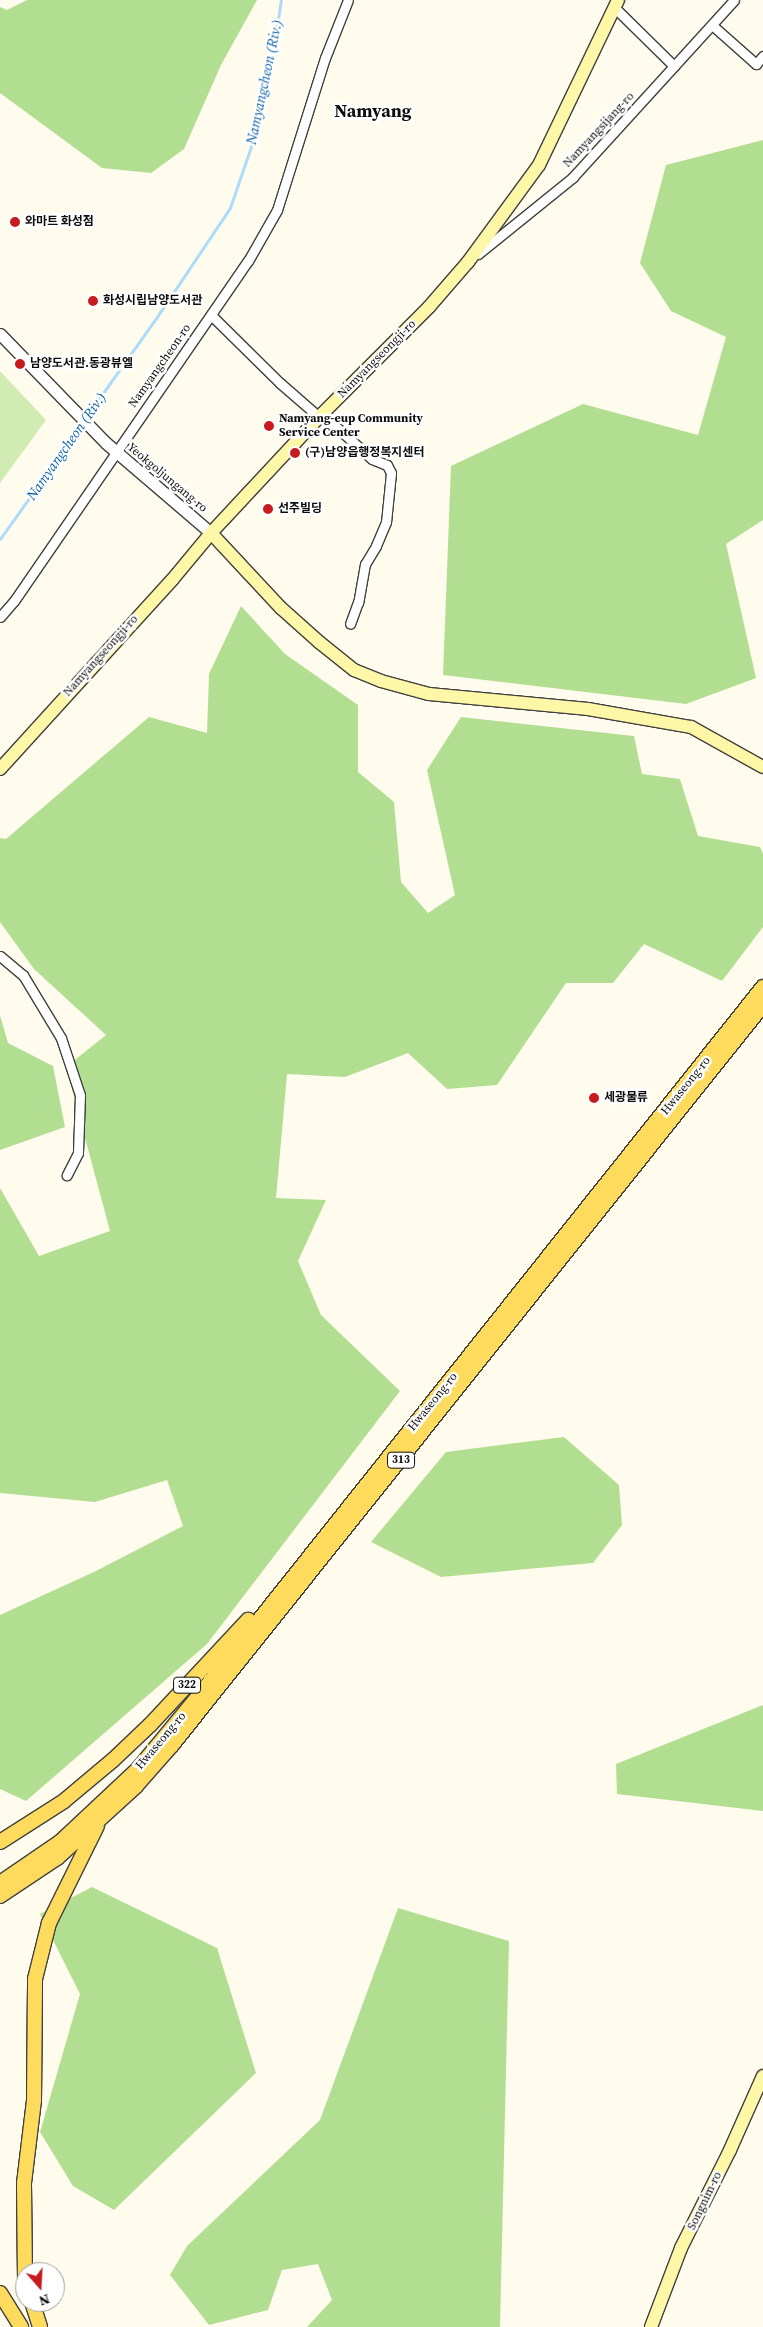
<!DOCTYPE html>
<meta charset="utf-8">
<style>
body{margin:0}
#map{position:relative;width:763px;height:2327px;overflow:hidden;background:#fffced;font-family:"Source Serif 4","Noto Sans KR",serif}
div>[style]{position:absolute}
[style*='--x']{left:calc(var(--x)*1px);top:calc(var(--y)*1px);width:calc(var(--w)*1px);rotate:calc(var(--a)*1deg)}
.green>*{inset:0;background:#d0ecb3}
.forest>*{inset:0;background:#b2de92}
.stream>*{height:2.5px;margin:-1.25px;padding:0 1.25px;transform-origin:1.25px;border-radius:1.25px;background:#addcfb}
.roads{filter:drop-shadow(1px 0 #404040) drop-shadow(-1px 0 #404040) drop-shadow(0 1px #404040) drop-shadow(0 -1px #404040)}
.minor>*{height:9px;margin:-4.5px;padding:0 4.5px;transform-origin:4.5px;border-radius:4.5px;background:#fff}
.tertiary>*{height:11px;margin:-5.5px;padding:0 5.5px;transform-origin:5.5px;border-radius:5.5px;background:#fff}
.secondary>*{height:12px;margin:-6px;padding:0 6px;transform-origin:6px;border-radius:6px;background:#fff7a8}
.primary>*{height:14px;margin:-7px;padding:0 7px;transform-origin:7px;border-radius:7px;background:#ffdb5d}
.dots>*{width:14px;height:14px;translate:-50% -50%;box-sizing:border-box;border:2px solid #fff;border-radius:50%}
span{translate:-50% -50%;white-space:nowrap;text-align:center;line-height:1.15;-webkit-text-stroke:5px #fff;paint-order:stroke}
.shield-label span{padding:1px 4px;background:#fff;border:1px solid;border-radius:4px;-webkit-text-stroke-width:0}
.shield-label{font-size:11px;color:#0d0d0d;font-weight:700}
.street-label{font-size:12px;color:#0d0d0d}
.poi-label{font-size:12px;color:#0d0d0d;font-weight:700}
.left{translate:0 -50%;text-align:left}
.water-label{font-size:14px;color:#0d61a8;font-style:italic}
.district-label{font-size:18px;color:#0d0d0d;font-weight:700}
.north{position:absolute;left:15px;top:2262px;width:50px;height:50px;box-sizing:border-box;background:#fff;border:1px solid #9e9e9e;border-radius:50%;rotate:161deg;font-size:14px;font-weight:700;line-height:20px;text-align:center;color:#0d0d0d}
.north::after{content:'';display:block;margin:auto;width:18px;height:22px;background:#c71b1f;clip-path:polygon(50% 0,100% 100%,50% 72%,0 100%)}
</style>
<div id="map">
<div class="green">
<i style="clip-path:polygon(0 371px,46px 420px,0 483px)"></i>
</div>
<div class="forest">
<i style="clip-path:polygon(27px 0,257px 0,221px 65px,184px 149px,151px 173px,102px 168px,0 93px,0 7px,7px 10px)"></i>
<i style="clip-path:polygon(763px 140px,763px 520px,726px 544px,756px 678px,686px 704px,443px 675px,451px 466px,583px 404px,698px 435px,726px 337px,671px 311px,640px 263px,666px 165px)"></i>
<i style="clip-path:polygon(241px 606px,285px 654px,358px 705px,358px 772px,394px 802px,401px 882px,428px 913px,455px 895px,427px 770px,461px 717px,634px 736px,642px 774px,680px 779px,698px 836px,760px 847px,763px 853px,763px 927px,722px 981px,644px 944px,613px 983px,566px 983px,497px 1085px,447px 1089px,408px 1053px,345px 1077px,287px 1074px,276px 1198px,326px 1200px,298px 1261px,321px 1315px,400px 1391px,207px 1644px,26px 1801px,0 1789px,0 1615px,96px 1571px,183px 1526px,167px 1480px,95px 1502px,0 1493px,0 1188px,39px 1256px,110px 1231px,66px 1067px,106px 1035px,34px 969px,0 922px,0 838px,6px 839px,149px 717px,207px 733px,209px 674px)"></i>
<i style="clip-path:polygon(0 1015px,8px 1043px,53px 1066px,65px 1127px,0 1150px)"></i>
<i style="clip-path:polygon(564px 1437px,619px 1485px,622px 1525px,593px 1563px,441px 1577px,371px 1542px,446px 1452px)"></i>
<i style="clip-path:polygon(763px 1705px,763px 1811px,617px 1794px,616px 1764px)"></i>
<i style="clip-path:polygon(92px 1887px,217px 1948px,256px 2073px,114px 2210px,73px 2186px,40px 2132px,80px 1994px,40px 1914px)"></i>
<i style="clip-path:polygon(398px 1908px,509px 1941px,500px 2327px,307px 2327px,332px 2300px,318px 2264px,282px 2270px,268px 2310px,209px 2325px,170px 2275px,187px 2246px,320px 2120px)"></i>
</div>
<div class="stream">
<i style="--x:86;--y:417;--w:119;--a:-54.6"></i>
<i style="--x:155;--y:320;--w:135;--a:-56.2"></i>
<i style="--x:230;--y:208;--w:80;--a:-71.1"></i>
<i style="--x:256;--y:132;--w:69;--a:-77.4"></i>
<i style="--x:271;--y:65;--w:66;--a:-81.3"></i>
<i style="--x:0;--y:539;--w:141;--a:-54.5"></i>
</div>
<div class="roads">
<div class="minor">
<i style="--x:615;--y:8;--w:83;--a:44.5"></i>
<i style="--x:712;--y:25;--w:59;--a:41.6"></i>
<i style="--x:756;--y:64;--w:11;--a:-49"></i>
<i style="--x:478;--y:254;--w:122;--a:-39"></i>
<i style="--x:573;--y:177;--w:239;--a:-47.7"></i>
<i style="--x:211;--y:315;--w:97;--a:44.6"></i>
<i style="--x:280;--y:383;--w:52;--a:41.1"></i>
<i style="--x:322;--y:414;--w:67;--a:42"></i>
<i style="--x:372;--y:459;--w:16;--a:22"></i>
<i style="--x:387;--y:465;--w:9;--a:63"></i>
<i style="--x:391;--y:473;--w:49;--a:95.8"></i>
<i style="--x:386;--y:522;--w:26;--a:113"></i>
<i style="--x:376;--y:546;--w:21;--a:121"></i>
<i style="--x:365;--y:564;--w:39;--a:100"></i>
<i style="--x:358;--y:602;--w:23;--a:110"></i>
<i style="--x:0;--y:617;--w:21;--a:-49"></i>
<i style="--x:14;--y:601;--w:413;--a:-55.5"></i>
<i style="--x:248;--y:261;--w:59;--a:-60.4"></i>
<i style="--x:277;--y:210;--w:159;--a:-72.5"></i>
<i style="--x:325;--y:58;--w:62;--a:-68.4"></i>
<i style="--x:0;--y:956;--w:30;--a:40"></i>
<i style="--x:23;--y:975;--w:74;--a:58.9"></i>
<i style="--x:61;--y:1038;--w:60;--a:71.6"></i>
<i style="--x:80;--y:1095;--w:58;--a:92"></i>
<i style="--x:78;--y:1153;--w:25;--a:117"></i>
</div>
<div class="tertiary">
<i style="--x:0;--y:334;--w:152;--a:45.8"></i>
<i style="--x:106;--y:443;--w:138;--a:40.6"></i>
</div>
<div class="secondary">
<i style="--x:211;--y:533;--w:103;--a:47"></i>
<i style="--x:281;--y:608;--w:51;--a:41.8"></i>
<i style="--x:319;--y:642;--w:45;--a:38.7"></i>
<i style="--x:354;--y:670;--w:29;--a:22"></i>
<i style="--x:381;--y:681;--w:50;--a:15.2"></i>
<i style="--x:429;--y:694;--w:160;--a:5.4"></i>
<i style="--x:588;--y:709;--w:105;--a:9.9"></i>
<i style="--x:691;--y:727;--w:82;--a:29.1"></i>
<i style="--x:0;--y:769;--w:256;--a:-47.7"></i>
<i style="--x:172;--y:580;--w:61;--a:-50.3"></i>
<i style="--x:211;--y:533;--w:158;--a:-47"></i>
<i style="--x:319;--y:417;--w:156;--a:-45"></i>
<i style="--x:429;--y:307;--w:60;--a:-49.1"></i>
<i style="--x:468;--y:262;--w:120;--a:-53.8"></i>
<i style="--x:539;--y:165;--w:183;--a:-64.4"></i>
<i style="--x:651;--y:2327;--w:85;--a:-69.2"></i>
<i style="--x:681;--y:2248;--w:110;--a:-63.4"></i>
<i style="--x:730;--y:2150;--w:81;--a:-66"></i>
</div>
<div class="primary">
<i style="--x:0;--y:1842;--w:76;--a:-32.6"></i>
<i style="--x:64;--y:1801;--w:64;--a:-39.9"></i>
<i style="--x:113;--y:1760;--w:51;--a:-43.4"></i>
<i style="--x:150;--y:1725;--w:144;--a:-47"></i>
<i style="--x:0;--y:1883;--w:73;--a:-34.3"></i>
<i style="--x:60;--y:1842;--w:107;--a:-43.1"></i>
<i style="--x:138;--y:1769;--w:105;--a:-50.4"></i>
<i style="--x:205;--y:1688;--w:896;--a:-51.48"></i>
<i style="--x:0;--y:1896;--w:69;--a:-33.7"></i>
<i style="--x:57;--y:1858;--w:107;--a:-42.3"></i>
<i style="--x:136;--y:1786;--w:55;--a:-48.7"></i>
<i style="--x:172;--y:1745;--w:947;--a:-51.39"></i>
<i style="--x:25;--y:2279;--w:96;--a:-90.6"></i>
<i style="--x:24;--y:2183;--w:84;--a:-83.1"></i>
<i style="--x:34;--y:2100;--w:121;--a:-89.5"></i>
<i style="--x:35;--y:1979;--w:58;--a:-76"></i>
<i style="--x:49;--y:1923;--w:108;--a:-63.7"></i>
<i style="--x:0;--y:2293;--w:40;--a:58"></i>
<i style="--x:32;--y:2302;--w:26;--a:72"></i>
</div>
</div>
<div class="dots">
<i style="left:15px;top:222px;background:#c71b1f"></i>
<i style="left:93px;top:301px;background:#c71b1f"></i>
<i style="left:20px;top:364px;background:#c71b1f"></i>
<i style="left:269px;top:426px;background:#c71b1f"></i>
<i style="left:295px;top:453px;background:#c71b1f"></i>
<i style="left:268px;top:509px;background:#c71b1f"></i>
<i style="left:594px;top:1098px;background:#c71b1f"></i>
</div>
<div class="shield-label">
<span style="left:401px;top:1460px">313</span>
<span style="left:187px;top:1685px">322</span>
</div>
<div class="street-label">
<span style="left:599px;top:130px;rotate:-47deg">Namyangsijang-ro</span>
<span style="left:377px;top:359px;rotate:-45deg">Namyangseongji-ro</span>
<span style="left:160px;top:366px;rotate:-55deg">Namyangcheon-ro</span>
<span style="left:167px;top:478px;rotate:40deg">Yeokgoljungang-ro</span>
<span style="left:101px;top:656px;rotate:-48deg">Namyangseongji-ro</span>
<span style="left:686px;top:1086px;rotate:-51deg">Hwaseong-ro</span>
<span style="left:433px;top:1402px;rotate:-51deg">Hwaseong-ro</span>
<span style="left:161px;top:1741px;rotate:-50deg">Hwaseong-ro</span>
<span style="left:705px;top:2201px;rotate:-64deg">Songnim-ro</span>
</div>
<div class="poi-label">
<span class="left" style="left:25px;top:222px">와마트 화성점</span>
<span class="left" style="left:103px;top:301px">화성시립남양도서관</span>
<span class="left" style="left:30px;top:364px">남양도서관.동광뷰엘</span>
<span class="left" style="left:279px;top:426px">Namyang-eup Community<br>Service Center</span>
<span class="left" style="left:305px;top:453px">(구)남양읍행정복지센터</span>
<span class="left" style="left:278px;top:509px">선주빌딩</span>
<span class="left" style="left:604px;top:1098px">세광물류</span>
</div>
<div class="water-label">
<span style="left:264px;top:82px;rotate:-78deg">Namyangcheon (Riv.)</span>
<span style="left:66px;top:446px;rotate:-55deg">Namyangcheon (Riv.)</span>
</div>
<div class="district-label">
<span style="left:373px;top:111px">Namyang</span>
</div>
<div class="north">N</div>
</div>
